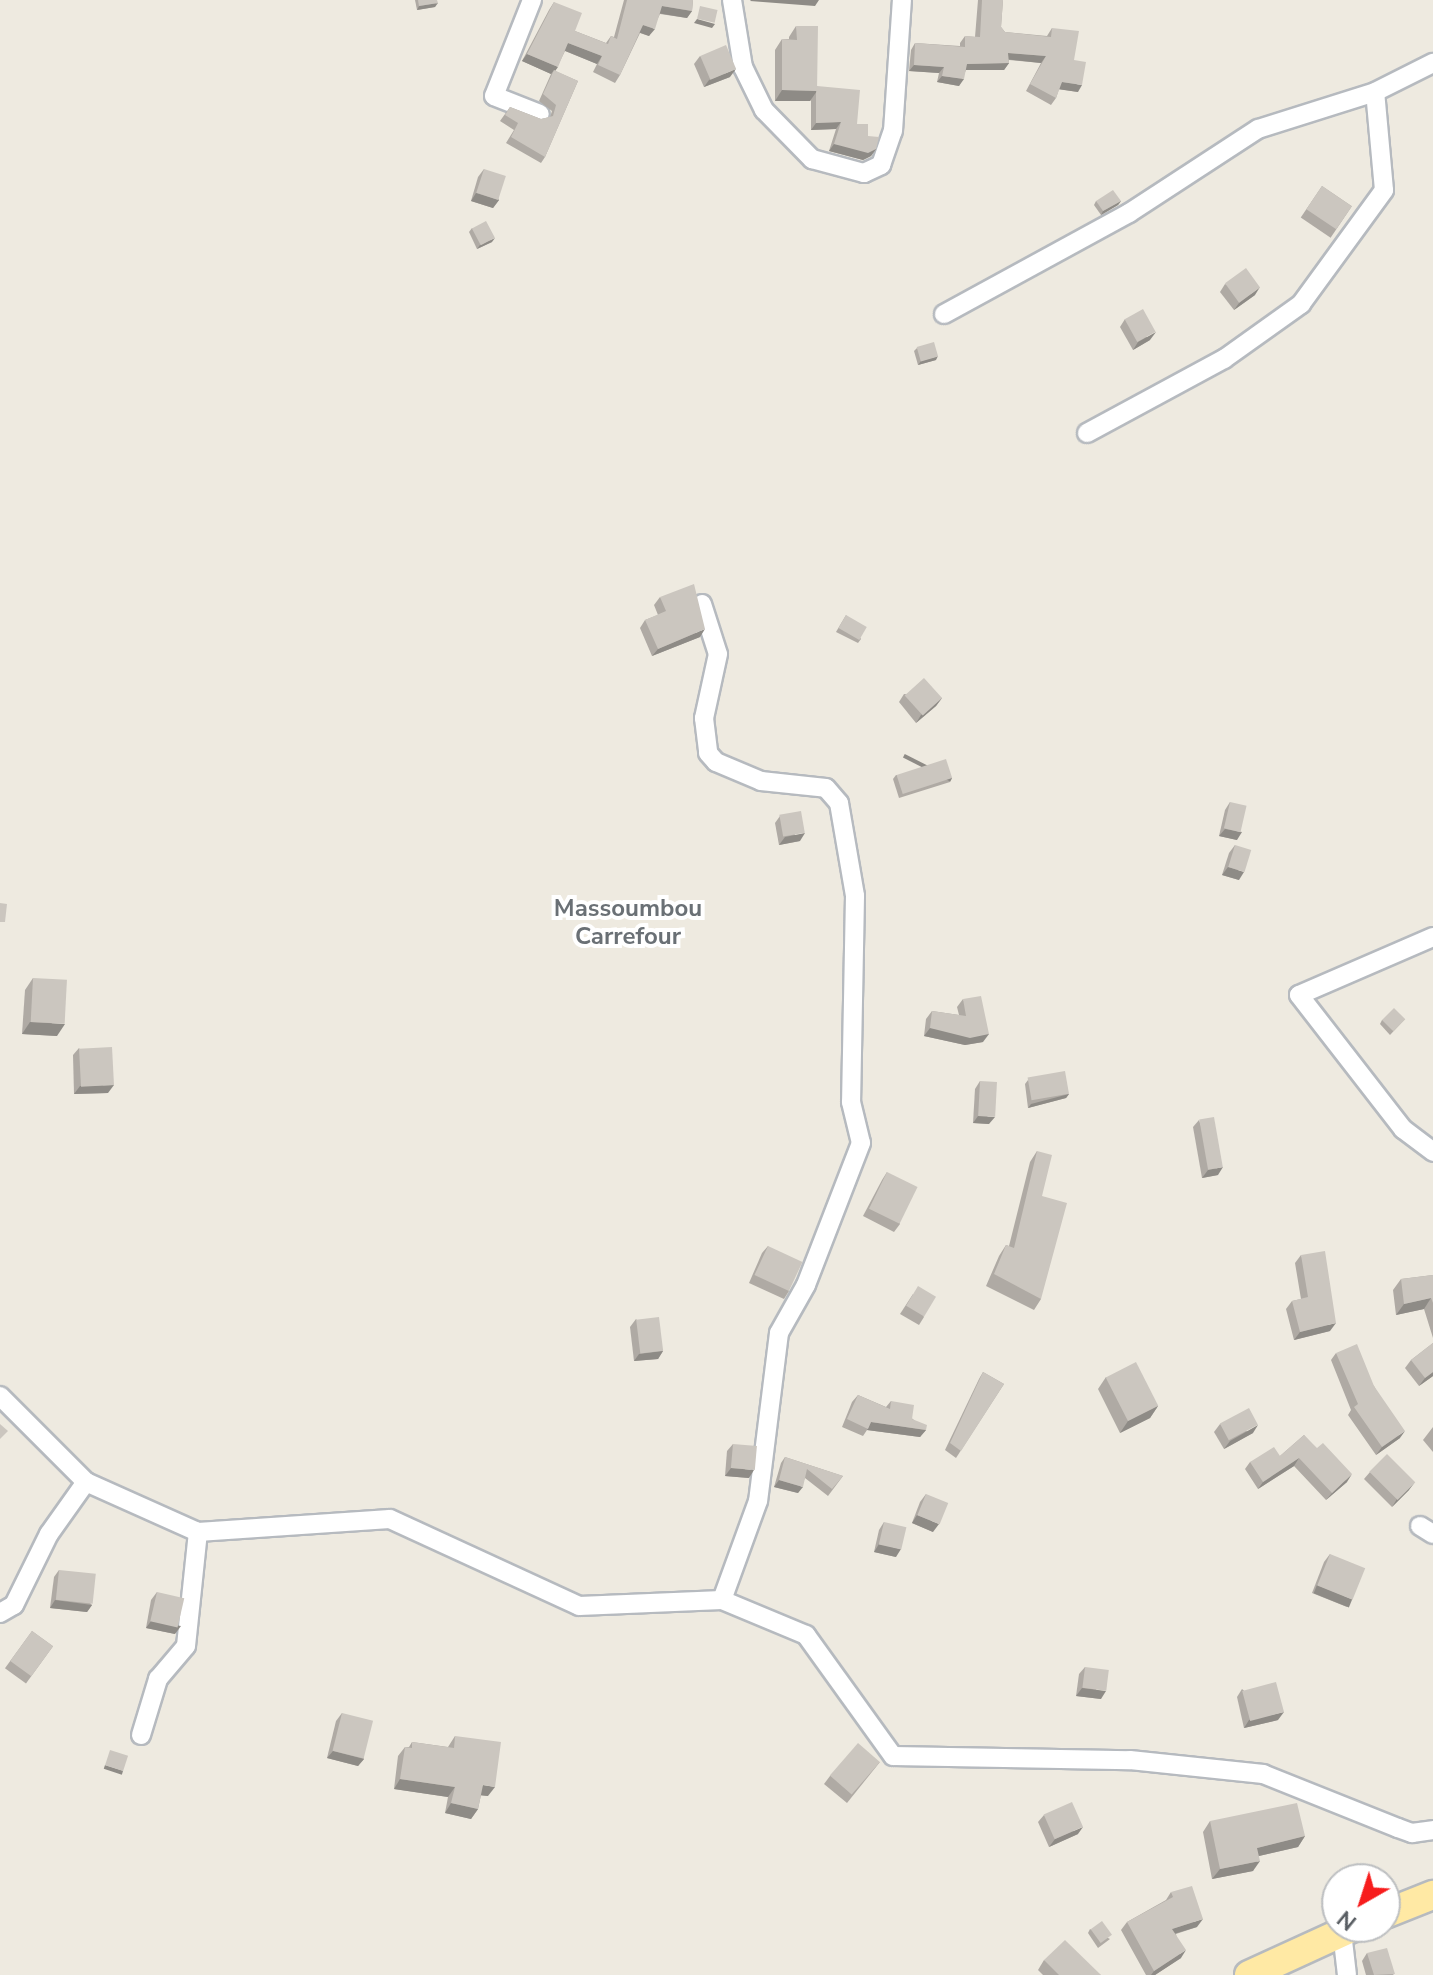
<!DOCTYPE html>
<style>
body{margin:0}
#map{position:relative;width:1433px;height:1975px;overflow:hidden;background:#eeeae0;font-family:"Nunito Sans",sans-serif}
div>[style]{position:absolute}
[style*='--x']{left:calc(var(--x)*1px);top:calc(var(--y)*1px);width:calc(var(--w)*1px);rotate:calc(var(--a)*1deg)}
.roads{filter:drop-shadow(2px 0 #b6babf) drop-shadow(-2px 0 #b6babf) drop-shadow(0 2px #b6babf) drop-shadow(0 -2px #b6babf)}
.street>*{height:18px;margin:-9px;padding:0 9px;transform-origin:9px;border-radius:9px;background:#fff}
.primary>*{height:28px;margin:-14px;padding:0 14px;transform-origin:14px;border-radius:14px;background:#ffe9a4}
.wall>*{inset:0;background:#afaaa4;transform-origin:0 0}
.shaded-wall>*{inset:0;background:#8e8b86;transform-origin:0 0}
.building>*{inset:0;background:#cbc6bf;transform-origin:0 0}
span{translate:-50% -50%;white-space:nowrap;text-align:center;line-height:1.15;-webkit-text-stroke:8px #fff;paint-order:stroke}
.quarter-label{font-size:24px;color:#6a7075;font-weight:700}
.north{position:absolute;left:1321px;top:1863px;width:80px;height:80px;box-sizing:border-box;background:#fff;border:2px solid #bdbfc1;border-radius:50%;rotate:219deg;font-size:22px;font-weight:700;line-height:32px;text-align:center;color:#595e63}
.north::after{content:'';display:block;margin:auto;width:28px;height:36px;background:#f71d1d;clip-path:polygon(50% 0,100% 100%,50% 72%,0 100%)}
</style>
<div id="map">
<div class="roads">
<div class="street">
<i style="--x:532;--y:0;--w:103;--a:111.6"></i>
<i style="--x:494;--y:96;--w:49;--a:21.4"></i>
<i style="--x:732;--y:0;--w:68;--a:80.7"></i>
<i style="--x:743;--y:67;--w:48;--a:64"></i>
<i style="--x:764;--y:110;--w:69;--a:45.6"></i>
<i style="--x:812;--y:159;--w:54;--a:15.1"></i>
<i style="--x:864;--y:173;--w:19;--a:-25"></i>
<i style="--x:881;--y:165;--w:36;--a:-71"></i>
<i style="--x:893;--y:131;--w:131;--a:-86.1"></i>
<i style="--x:944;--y:314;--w:211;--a:-28.6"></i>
<i style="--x:1129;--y:213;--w:154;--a:-33.1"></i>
<i style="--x:1258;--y:129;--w:123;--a:-17.5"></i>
<i style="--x:1375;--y:92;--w:65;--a:-26.6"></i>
<i style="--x:1087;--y:433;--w:156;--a:-28.4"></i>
<i style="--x:1224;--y:359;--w:95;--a:-35.5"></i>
<i style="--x:1301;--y:304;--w:141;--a:-53.9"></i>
<i style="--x:1384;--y:190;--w:98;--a:-95.2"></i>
<i style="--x:702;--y:604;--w:52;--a:72.3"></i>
<i style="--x:718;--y:654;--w:66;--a:102.3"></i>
<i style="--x:704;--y:718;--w:35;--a:83"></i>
<i style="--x:708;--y:753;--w:12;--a:48"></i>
<i style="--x:716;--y:762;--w:49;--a:22.9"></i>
<i style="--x:761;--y:781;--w:65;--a:6.1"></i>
<i style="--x:826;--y:788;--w:20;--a:49"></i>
<i style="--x:839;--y:803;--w:94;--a:80.2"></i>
<i style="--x:855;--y:896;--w:206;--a:91.1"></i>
<i style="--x:851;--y:1102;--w:42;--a:76.3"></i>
<i style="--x:861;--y:1143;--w:152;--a:111.2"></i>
<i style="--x:806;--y:1285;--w:55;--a:119.4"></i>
<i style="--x:779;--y:1333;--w:169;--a:97.1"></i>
<i style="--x:758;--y:1501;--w:105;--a:110"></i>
<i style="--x:1433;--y:937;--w:146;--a:156.6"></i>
<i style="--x:1299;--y:995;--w:170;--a:52.2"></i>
<i style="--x:1403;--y:1129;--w:38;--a:37"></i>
<i style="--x:0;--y:1396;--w:122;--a:45"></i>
<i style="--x:86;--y:1482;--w:123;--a:24.1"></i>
<i style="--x:198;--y:1532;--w:192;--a:-3.9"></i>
<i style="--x:390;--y:1519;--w:208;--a:24.7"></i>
<i style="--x:579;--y:1606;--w:143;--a:-2.4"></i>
<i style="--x:722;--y:1600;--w:91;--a:22.6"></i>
<i style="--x:806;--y:1635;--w:149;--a:54.3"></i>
<i style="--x:893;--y:1756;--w:237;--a:1"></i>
<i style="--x:1130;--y:1760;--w:134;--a:6"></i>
<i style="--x:1263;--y:1774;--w:145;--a:21.8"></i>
<i style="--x:1398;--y:1828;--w:15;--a:20"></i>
<i style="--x:1412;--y:1833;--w:21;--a:-8"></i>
<i style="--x:1420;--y:1526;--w:15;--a:32"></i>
<i style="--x:0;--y:1613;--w:16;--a:-30"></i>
<i style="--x:14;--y:1605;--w:79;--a:-63.8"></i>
<i style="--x:49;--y:1534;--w:64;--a:-54.6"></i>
<i style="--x:141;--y:1735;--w:59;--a:-73.1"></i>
<i style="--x:158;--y:1679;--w:43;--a:-49.7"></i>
<i style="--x:186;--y:1646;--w:115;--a:-84"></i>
<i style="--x:1342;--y:1932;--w:43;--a:83.4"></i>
</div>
<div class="primary">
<i style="--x:1385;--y:1914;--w:52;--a:-21.6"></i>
<i style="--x:1249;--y:1975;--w:115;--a:-24.6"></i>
</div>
</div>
<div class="wall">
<i style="clip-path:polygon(415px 0,437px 0,435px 7px,417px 10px)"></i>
<i style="clip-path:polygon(624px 0,693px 0,692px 11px,687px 18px,660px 14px,649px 36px,640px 33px,620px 75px,615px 83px,593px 72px,597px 64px,565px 51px,555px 71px,578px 81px,545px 157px,541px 163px,506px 143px,514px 130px,500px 121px,510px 107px,541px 119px,550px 117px,552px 111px,539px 101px,551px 74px,522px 61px,549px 10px,554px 2px,575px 31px,606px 43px,611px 36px,614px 37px)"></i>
<i style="clip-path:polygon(978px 0,1003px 0,1001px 27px,1005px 32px,1047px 36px,1052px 28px,1074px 60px,1078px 92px,1059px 89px,1056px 98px,1051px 105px,1026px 91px,1041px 63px,1009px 60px,1009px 63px,1004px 70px,966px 70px,959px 86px,937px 82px,939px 73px,909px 71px,911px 50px,915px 43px,960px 46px,960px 43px,965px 36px,975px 37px)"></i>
<i style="clip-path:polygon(796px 26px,817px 86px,868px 136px,876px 149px,871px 156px,863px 160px,829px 151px,836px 129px,811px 130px,811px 100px,810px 101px,775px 101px,775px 50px,782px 39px,789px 39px,789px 37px)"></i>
<i style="clip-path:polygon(700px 56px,730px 77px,704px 87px,694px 64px)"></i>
<i style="clip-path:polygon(484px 169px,499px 200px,493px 208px,471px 201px,478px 177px)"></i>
<i style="left:1322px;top:186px;width:36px;height:38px;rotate:34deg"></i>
<i style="clip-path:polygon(1096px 201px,1121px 201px,1118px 205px,1101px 215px,1094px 205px)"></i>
<i style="clip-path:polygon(472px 228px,492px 242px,477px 249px,469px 232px)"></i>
<i style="clip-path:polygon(1225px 284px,1255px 295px,1234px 310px,1220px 292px)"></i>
<i style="clip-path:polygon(1125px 319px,1150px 340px,1133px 350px,1120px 327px)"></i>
<i style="clip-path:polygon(917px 348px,936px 360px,918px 365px,914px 351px)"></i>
<i style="clip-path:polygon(660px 597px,700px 637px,652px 656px,640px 628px,645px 620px,658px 615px,654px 605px)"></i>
<i style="clip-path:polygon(846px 615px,861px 639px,858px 643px,836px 632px)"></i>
<i style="clip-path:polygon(904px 694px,942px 698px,936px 706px,916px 723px,899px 702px)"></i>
<i style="clip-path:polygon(896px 775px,952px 778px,950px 782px,899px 798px,893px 779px)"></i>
<i style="clip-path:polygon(1230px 802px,1237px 840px,1219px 836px,1225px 810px)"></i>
<i style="clip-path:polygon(780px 816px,800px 841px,779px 845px,775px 823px)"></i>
<i style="clip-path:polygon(1235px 845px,1239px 880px,1222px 875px,1229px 853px)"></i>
<i style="clip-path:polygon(33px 978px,57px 1036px,22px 1034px,25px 990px)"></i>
<i style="clip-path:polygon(963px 999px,983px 1042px,965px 1045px,924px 1036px,926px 1019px,932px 1011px,959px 1015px,957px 1007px)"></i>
<i style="clip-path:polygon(1405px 1019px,1390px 1035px,1380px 1024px,1382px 1020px)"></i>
<i style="clip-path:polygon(79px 1048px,108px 1093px,74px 1094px,73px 1055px)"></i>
<i style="clip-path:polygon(1028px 1080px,1069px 1094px,1066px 1098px,1028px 1108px,1025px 1084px)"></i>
<i style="clip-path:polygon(980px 1081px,989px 1124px,973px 1123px,975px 1089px)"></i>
<i style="clip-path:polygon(1199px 1120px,1218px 1175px,1202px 1178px,1193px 1127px)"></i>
<i style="clip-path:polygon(1037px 1151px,1042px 1196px,1041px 1299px,1034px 1310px,986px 1286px,999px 1256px,1006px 1245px,1009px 1246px,1030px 1162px)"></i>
<i style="clip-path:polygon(887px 1172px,900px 1224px,894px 1232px,863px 1216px,882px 1180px)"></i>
<i style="clip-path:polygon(768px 1246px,789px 1291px,784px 1299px,749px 1283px,762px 1253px)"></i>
<i style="clip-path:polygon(1301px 1255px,1330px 1331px,1294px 1340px,1286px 1309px,1292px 1301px,1301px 1299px,1295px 1263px)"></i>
<i style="clip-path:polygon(1433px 1275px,1433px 1338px,1424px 1309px,1396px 1315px,1393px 1290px,1401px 1279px)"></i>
<i style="clip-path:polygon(913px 1294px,924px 1317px,919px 1325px,900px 1314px)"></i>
<i style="clip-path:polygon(636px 1319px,663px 1351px,658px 1359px,634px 1361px,630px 1327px)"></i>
<i style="clip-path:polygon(1433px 1343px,1433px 1376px,1419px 1386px,1405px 1368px,1411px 1360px)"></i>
<i style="clip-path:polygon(1336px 1353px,1374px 1386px,1400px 1438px,1376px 1455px,1348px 1415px,1351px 1410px,1331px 1360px)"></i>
<i style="clip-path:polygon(983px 1372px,1004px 1384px,956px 1458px,945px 1450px,979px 1379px)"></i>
<i style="clip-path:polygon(1106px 1377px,1158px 1406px,1150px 1418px,1120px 1433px,1098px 1389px)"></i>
<i style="clip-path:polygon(858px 1395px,886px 1407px,891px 1401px,926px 1430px,920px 1437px,867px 1430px,863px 1436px,842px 1427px,852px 1402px)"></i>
<i style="clip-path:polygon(1220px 1424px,1253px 1433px,1224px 1449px,1214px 1432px)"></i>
<i style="clip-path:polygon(1433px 1427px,1433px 1452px,1423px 1440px)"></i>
<i style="clip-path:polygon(1304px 1435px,1347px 1482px,1326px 1500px,1294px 1466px,1258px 1489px,1245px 1469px,1250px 1462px,1280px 1456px)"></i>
<i style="clip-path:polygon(733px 1444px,749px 1478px,725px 1476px,727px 1451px)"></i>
<i style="clip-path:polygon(785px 1457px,843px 1476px,828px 1496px,805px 1478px,798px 1493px,774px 1487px,781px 1463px)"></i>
<i style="clip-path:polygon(1370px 1472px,1409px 1490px,1392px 1507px,1364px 1479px)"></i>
<i style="clip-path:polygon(926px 1494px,933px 1532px,912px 1523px,920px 1502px)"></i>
<i style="clip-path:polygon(884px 1522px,896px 1557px,874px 1552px,879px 1530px)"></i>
<i style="clip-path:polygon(1330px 1554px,1347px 1607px,1312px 1593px,1324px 1562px)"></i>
<i style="clip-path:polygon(59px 1570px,92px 1605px,87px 1612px,50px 1608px,54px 1577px)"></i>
<i style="clip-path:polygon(157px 1592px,175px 1634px,146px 1628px,151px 1600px)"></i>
<i style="left:32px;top:1631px;width:26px;height:46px;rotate:36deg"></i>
<i style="clip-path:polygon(1085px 1667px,1101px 1699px,1076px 1696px,1079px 1674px)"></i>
<i style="clip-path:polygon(1242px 1689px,1278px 1720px,1244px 1728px,1237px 1697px)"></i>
<i style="clip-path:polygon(342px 1713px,364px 1759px,358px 1766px,327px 1758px,336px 1721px)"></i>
<i style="clip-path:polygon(455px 1736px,488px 1796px,481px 1795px,478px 1809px,471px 1819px,445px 1813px,448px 1797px,394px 1789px,398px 1756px,405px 1747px,409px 1747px,412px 1742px,448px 1747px)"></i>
<i style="clip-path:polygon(880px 1762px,847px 1803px,824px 1784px,830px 1776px)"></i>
<i style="clip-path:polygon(1044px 1815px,1078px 1834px,1049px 1847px,1038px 1822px)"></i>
<i style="clip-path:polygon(1210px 1821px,1305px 1836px,1298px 1847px,1259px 1856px,1253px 1871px,1212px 1879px,1203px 1832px)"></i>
<i style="clip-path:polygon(1171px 1892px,1197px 1927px,1176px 1934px,1181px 1958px,1155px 1975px,1146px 1975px,1121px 1930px,1127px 1922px,1166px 1900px)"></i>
<i style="clip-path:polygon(1090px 1929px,1110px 1939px,1098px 1948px,1088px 1933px)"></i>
<i style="clip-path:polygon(1367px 1953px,1394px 1975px,1366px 1975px,1362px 1961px)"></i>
<i style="clip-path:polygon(1044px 1960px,1101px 1975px,1043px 1975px,1038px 1970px)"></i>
</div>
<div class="shaded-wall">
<i style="clip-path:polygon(751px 0,819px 0,815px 6px,750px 1px)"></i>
<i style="clip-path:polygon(438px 3px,435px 7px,417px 10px,419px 6px)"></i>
<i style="clip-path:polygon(662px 6px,692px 11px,687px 18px,657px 13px)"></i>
<i style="clip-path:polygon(697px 19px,715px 24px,712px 28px,694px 23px)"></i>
<i style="clip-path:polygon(643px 25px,655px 29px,649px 36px,638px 32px)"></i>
<i style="clip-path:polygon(568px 43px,602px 56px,597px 64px,563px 50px)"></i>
<i style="clip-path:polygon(1008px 53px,1046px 56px,1041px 63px,1004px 59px)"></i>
<i style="clip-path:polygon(527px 54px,558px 67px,553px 74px,554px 70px,551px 74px,522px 61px)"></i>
<i style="clip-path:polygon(1009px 63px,1004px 70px,962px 70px,967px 64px)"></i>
<i style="clip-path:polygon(914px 65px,944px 67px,939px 73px,909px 71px)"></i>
<i style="clip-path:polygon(736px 69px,730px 77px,704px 87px,709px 80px)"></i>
<i style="clip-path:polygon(942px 76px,964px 79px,959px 86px,937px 82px)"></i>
<i style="clip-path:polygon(1062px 82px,1082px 85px,1078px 92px,1057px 89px)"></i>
<i style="clip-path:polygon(782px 90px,817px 91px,810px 101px,775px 101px)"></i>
<i style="clip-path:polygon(841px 122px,836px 129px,811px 130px,816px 123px)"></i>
<i style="clip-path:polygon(834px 144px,876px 149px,871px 156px,863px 160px,829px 151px)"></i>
<i style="clip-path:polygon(476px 193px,499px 200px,493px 208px,471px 201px)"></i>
<i style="clip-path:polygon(1121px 201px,1118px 205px,1101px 215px,1103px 211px)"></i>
<i style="clip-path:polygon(495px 238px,492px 242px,477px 249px,480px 245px)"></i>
<i style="clip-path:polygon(1260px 287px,1255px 295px,1234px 310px,1239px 303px)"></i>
<i style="clip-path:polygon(1156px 332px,1150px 340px,1133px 350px,1138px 342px)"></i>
<i style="clip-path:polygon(938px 356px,936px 360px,918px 365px,921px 361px)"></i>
<i style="clip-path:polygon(705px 629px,700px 637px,652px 656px,658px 649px)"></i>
<i style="clip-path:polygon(942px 698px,936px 706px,916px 723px,921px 715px)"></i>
<i style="left:952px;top:778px;width:4px;height:53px;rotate:117deg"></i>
<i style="clip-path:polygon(1225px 829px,1242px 832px,1237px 840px,1219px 836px)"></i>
<i style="clip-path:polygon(805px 833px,800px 841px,779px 845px,785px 837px)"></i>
<i style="clip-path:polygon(1228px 867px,1244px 872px,1239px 880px,1222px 875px)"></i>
<i style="clip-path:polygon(30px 1022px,65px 1024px,57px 1036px,22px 1034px)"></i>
<i style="clip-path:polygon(930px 1028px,989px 1034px,983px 1042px,965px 1045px,924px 1036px)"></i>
<i style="clip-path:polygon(114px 1085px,108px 1093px,74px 1094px,80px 1086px)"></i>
<i style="clip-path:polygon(1069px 1094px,1066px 1098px,1028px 1108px,1031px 1104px)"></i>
<i style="clip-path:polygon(978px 1116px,995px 1117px,989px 1124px,973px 1123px)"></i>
<i style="clip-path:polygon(1223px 1167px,1218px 1175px,1202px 1178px,1208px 1170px)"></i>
<i style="clip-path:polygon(1431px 1298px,1424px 1309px,1396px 1315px,1404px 1304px)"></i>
<i style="clip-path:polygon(1336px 1323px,1330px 1331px,1294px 1340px,1300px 1332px)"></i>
<i style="clip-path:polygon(663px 1351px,658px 1359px,634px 1361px,639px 1354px)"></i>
<i style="clip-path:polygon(1433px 1372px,1433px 1376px,1419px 1386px,1425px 1378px)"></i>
<i style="clip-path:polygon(1158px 1406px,1150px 1418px,1120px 1433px,1128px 1421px)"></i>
<i style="clip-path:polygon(871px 1422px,926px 1430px,920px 1437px,867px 1430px)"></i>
<i style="clip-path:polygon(1258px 1425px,1253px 1433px,1224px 1449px,1230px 1441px)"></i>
<i style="clip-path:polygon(1405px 1431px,1400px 1438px,1376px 1455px,1382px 1447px)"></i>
<i style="clip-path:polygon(1299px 1458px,1294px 1466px,1258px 1489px,1263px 1482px)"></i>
<i style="clip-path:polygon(731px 1468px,754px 1470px,749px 1478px,725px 1476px)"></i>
<i style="clip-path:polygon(1352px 1474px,1347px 1482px,1326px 1500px,1332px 1493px)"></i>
<i style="clip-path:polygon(779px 1480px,803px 1487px,798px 1493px,774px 1487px)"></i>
<i style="clip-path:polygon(1415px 1482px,1409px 1490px,1392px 1507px,1397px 1499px)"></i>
<i style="clip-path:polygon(917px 1515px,939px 1524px,933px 1532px,912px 1523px)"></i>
<i style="clip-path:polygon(879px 1544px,901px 1549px,896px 1557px,874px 1552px)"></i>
<i style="left:1317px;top:1585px;width:38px;height:9px;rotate:22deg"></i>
<i style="clip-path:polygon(55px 1600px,92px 1605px,87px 1612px,50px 1608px)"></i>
<i style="clip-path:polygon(151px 1621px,181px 1626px,175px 1634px,146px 1628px)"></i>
<i style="clip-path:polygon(1082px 1688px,1106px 1691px,1101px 1699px,1076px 1696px)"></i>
<i style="clip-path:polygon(1284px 1712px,1278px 1720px,1244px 1728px,1249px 1720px)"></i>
<i style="clip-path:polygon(333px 1751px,364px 1759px,358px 1766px,327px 1758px)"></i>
<i style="left:105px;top:1765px;width:19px;height:4px;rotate:18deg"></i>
<i style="clip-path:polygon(400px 1779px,455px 1787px,448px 1797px,394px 1789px)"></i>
<i style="clip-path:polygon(483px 1785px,495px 1787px,488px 1796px,477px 1795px)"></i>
<i style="clip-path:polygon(451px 1803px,478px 1809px,471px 1819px,445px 1813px)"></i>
<i style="clip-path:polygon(1083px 1827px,1078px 1834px,1049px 1847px,1055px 1839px)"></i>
<i style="clip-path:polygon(1305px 1836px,1298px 1847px,1250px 1858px,1257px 1848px)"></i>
<i style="clip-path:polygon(1260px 1861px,1253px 1871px,1212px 1879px,1220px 1869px)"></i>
<i style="clip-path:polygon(1203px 1919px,1197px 1927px,1167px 1936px,1172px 1929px)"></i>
<i style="clip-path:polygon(1186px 1950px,1181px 1958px,1155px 1975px,1151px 1975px,1154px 1971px)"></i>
</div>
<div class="building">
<i style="clip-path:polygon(418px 0,437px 0,438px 3px,419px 6px)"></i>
<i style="clip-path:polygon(627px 0,693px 0,692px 11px,662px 6px,655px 29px,643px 25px,620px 75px,598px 65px,602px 56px,568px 43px,558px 67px,527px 54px,554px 2px,582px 13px,575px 31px,608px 44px,611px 36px,617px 39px)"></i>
<i style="clip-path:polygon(982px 0,1003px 0,1001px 27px,1005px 32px,1051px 37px,1052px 28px,1079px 31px,1074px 60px,1086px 62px,1082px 85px,1062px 82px,1056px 98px,1030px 84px,1046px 56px,1008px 53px,1009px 63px,967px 64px,964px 79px,942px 76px,944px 67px,914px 65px,915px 43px,965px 47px,965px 36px,980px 37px)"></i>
<i style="left:700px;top:6px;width:18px;height:13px;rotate:13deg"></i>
<i style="clip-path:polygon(796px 26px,818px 26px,817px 91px,782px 90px,782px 39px,797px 40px)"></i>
<i style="left:726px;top:45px;width:26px;height:28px;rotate:67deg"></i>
<i style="clip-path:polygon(554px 70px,578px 81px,545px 157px,511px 137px,518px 123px,505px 115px,510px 107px,541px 119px,553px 116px,556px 105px,543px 94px)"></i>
<i style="clip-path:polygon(817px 86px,860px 90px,857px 124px,868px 124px,868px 136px,879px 137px,876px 149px,868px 153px,834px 144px,841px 122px,816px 123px,816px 93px)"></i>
<i style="left:484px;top:169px;width:23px;height:25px;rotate:18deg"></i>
<i style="left:1322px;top:186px;width:36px;height:28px;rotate:34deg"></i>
<i style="clip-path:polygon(1113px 190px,1121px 201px,1103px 211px,1096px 201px)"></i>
<i style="left:486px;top:221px;width:19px;height:16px;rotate:62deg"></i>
<i style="left:1246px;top:268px;width:24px;height:26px;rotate:54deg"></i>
<i style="left:1143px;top:309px;width:26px;height:21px;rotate:61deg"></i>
<i style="left:934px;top:342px;width:15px;height:18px;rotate:74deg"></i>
<i style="clip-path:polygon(694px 584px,705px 629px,658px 649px,645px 620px,666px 611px,660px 597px)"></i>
<i style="left:846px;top:615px;width:24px;height:15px;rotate:30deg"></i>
<i style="left:924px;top:678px;width:27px;height:26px;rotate:48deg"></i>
<i style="left:946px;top:759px;width:20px;height:52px;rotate:72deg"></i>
<i style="left:1230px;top:802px;width:17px;height:27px;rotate:13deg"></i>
<i style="left:801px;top:811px;width:22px;height:22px;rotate:80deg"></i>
<i style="left:1235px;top:845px;width:17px;height:23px;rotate:17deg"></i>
<i style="clip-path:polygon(0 903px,7px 904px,5px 922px,0 922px)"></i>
<i style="left:33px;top:978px;width:34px;height:44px;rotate:3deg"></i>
<i style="clip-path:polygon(981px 996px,989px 1034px,970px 1038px,930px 1028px,932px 1011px,966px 1016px,963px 999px)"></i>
<i style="left:1394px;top:1008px;width:16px;height:17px;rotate:45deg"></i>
<i style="left:112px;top:1047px;width:38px;height:33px;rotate:87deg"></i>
<i style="left:1065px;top:1071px;width:23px;height:38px;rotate:80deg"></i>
<i style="left:980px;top:1081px;width:17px;height:35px;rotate:3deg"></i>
<i style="left:1214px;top:1117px;width:51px;height:15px;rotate:80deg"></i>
<i style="clip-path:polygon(1037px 1151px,1052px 1155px,1042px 1196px,1067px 1203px,1041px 1299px,994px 1274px,1006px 1245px,1014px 1248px)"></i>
<i style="left:887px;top:1172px;width:34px;height:41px;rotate:26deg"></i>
<i style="left:768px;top:1246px;width:38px;height:32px;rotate:25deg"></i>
<i style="clip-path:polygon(1325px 1251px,1336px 1323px,1300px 1332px,1292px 1301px,1308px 1297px,1301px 1255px)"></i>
<i style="clip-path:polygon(1433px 1275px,1433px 1303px,1431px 1298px,1404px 1304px,1401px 1279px)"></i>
<i style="left:918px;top:1286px;width:21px;height:23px;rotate:31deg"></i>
<i style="left:659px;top:1317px;width:34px;height:23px;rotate:83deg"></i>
<i style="clip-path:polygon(1433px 1343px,1433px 1372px,1425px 1378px,1411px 1360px)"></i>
<i style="clip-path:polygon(1357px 1344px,1374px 1386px,1405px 1431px,1382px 1447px,1354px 1407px,1358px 1404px,1336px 1353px)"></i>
<i style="left:1136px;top:1362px;width:49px;height:34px;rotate:63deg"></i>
<i style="clip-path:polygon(983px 1372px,1004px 1384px,961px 1451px,950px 1443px)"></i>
<i style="clip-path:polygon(858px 1395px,890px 1409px,891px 1401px,914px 1405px,912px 1419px,927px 1425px,926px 1430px,871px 1422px,868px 1429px,847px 1419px)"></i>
<i style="left:1249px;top:1408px;width:19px;height:33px;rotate:62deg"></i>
<i style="clip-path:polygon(0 1424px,8px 1431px,0 1439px)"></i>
<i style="clip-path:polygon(1304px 1435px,1317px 1448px,1323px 1443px,1352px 1474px,1332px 1493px,1299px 1458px,1263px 1482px,1250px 1462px,1274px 1447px,1280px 1456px)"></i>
<i style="left:733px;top:1444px;width:24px;height:24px;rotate:5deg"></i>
<i style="left:1387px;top:1454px;width:40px;height:25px;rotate:45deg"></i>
<i style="clip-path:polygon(785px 1457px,843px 1476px,832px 1489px,807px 1469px,803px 1487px,779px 1480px)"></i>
<i style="left:926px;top:1494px;width:24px;height:23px;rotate:22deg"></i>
<i style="left:884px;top:1522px;width:23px;height:23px;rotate:13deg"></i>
<i style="left:1330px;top:1554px;width:38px;height:34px;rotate:22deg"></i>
<i style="left:59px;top:1570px;width:37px;height:30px;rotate:6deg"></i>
<i style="left:157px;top:1592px;width:28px;height:30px;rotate:13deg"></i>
<i style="left:32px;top:1631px;width:26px;height:37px;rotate:36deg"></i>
<i style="left:1085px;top:1667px;width:24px;height:21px;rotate:7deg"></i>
<i style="left:1276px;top:1682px;width:31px;height:35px;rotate:75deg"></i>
<i style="left:342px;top:1713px;width:32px;height:39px;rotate:14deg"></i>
<i style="clip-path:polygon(455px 1736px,501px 1742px,495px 1787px,483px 1785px,478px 1809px,451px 1803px,455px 1787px,400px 1779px,405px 1747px,412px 1748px,412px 1742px,454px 1748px)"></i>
<i style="left:858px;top:1743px;width:29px;height:43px;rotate:41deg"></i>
<i style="left:110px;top:1750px;width:19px;height:16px;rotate:18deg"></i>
<i style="left:1072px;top:1802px;width:27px;height:31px;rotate:66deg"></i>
<i style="clip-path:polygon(1297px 1803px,1305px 1836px,1257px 1848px,1260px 1861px,1220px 1869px,1210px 1821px)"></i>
<i style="clip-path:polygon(1192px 1886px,1203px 1919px,1172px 1929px,1186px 1950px,1154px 1971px,1127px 1922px,1173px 1897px,1171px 1892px)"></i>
<i style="left:1102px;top:1921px;width:17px;height:14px;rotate:54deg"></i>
<i style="clip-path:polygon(1065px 1940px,1101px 1975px,1059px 1975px,1044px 1960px)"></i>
<i style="clip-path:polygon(1387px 1948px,1395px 1974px,1374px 1975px,1367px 1953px)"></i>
</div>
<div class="quarter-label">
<span style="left:628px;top:923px">Massoumbou<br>Carrefour</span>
</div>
<div class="north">N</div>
</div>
